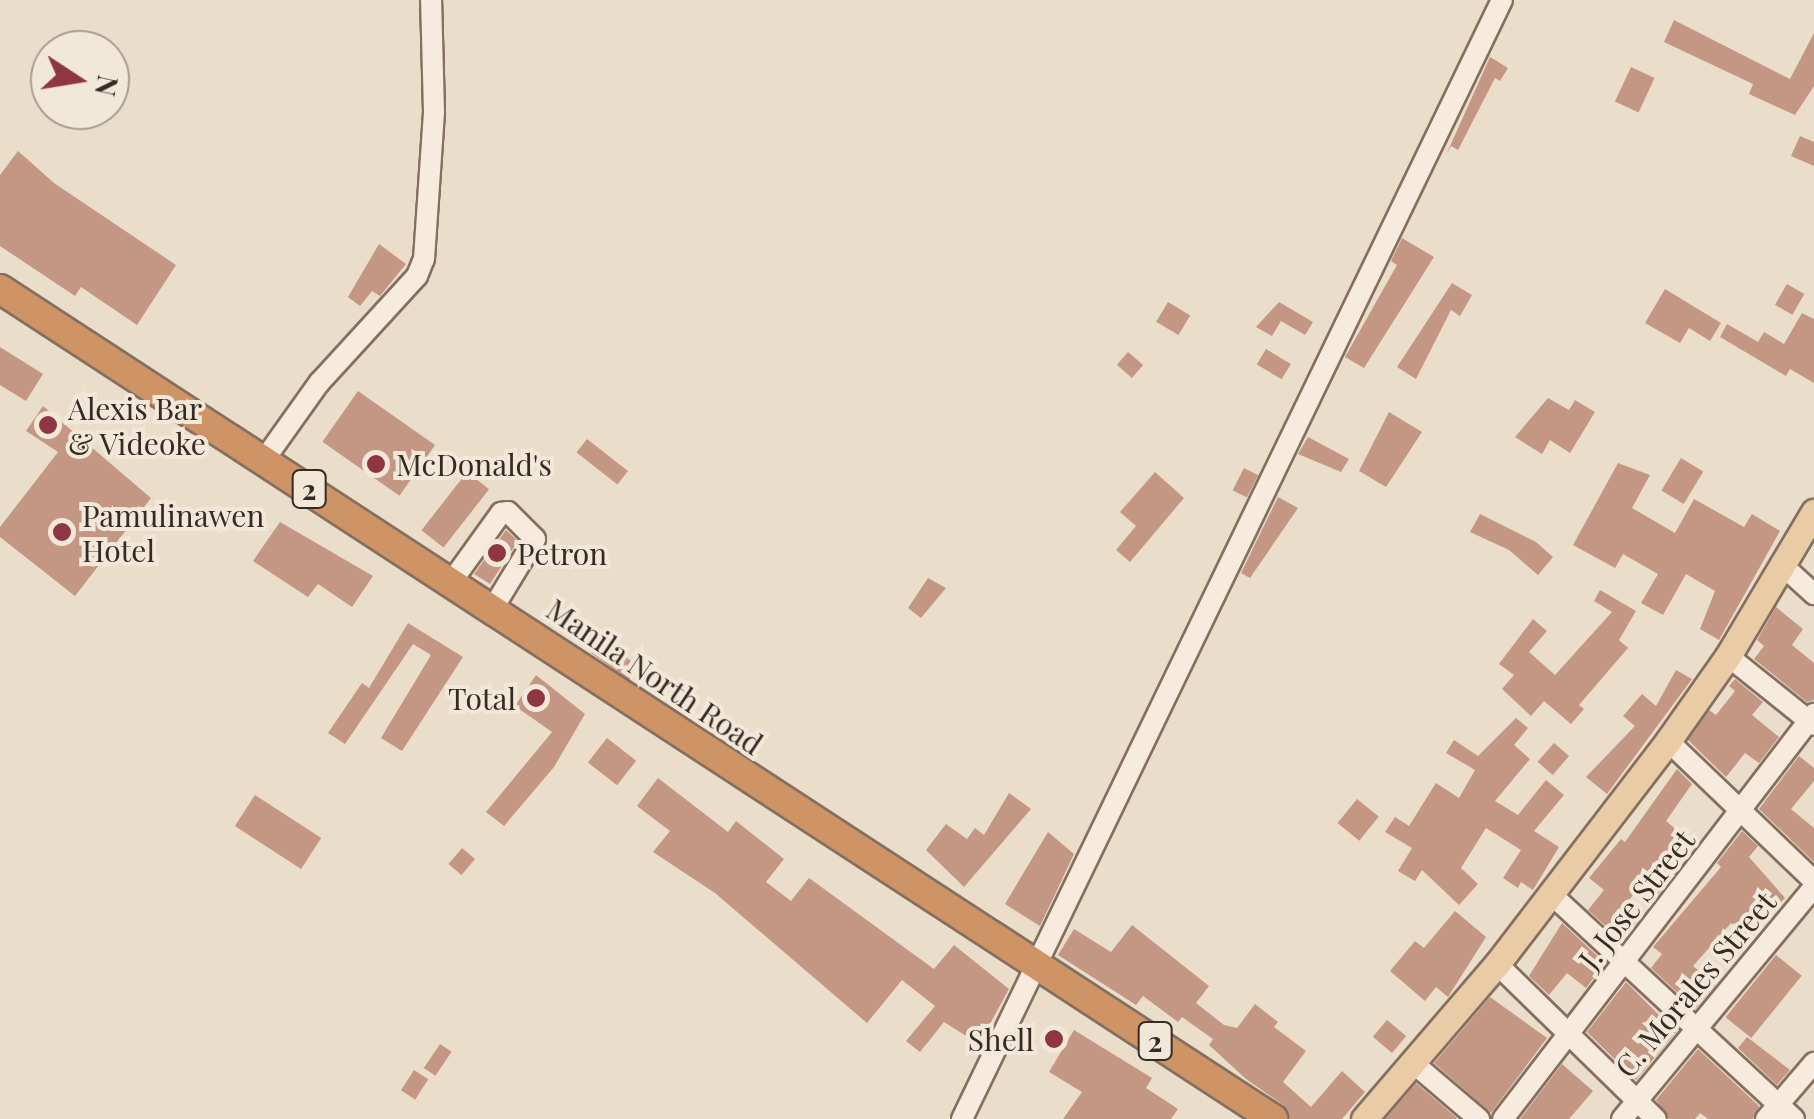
<!DOCTYPE html>
<style>
body{margin:0}
#map{position:relative;width:1814px;height:1119px;overflow:hidden;background:#eaddca;font-family:"Playfair Display",serif}
div>[style]{position:absolute}
[style*='--x']{left:calc(var(--x)*1px);top:calc(var(--y)*1px);width:calc(var(--w)*1px);rotate:calc(var(--a)*1deg)}
.building>*{inset:0;background:#c49784;transform-origin:0 0}
.roads{filter:drop-shadow(2px 0 #856f60) drop-shadow(-2px 0 #856f60) drop-shadow(0 2px #856f60) drop-shadow(0 -2px #856f60)}
.minor>*{height:20px;margin:-10px;padding:0 10px;transform-origin:10px;border-radius:10px;background:#f6ebdc}
.major>*{height:25px;margin:-12.5px;padding:0 12.5px;transform-origin:12.5px;border-radius:12.5px;background:#e9cca6}
.highway>*{height:28px;margin:-14px;padding:0 14px;transform-origin:14px;border-radius:14px;background:#cf9465}
.dots>*{width:28px;height:28px;translate:-50% -50%;box-sizing:border-box;border:5px solid #f2e8d9;border-radius:50%}
span{translate:-50% -50%;white-space:nowrap;text-align:center;line-height:1.15;-webkit-text-stroke:8px #f2e8d9;paint-order:stroke}
.shield-label span{padding:2px 8px;background:#f2e8d9;border:2px solid;border-radius:8px;-webkit-text-stroke-width:0}
.shield-label{font-size:28px;color:#372a22;font-weight:700}
.poi-label{font-size:30px;color:#372a22}
.left{translate:0 -50%;text-align:left}
.right{translate:-100% -50%;text-align:right}
.street-label{font-size:30px;color:#372a22}
.north{position:absolute;left:30px;top:30px;width:100px;height:100px;box-sizing:border-box;background:#f2e8d9;border:2px solid #a79c90;border-radius:50%;rotate:102deg;font-size:28px;font-weight:700;line-height:40px;text-align:center;color:#372a22}
.north::after{content:'';display:block;margin:auto;width:35px;height:45px;background:#8e3641;clip-path:polygon(50% 0,100% 100%,50% 72%,0 100%)}
</style>
<div id="map">
<div class="building">
<i style="clip-path:polygon(1674px 20px,1790px 79px,1814px 33px,1814px 86px,1795px 115px,1749px 94px,1753px 84px,1664px 42px)"></i>
<i style="clip-path:polygon(1490px 57px,1508px 68px,1500px 81px,1495px 78px,1458px 150px,1451px 146px,1446px 155px)"></i>
<i style="left:1631px;top:67px;width:26px;height:38px;rotate:25deg"></i>
<i style="clip-path:polygon(1800px 136px,1814px 142px,1814px 166px,1791px 156px)"></i>
<i style="clip-path:polygon(18px 151px,54px 183px,176px 265px,137px 325px,81px 287px,75px 296px,0 246px,0 175px)"></i>
<i style="clip-path:polygon(1402px 238px,1434px 257px,1364px 368px,1345px 357px,1397px 265px,1391px 261px)"></i>
<i style="clip-path:polygon(379px 244px,406px 264px,380px 296px,372px 291px,360px 306px,348px 297px)"></i>
<i style="clip-path:polygon(1452px 283px,1472px 295px,1460px 316px,1451px 310px,1416px 379px,1397px 367px)"></i>
<i style="left:1787px;top:284px;width:20px;height:24px;rotate:30deg"></i>
<i style="clip-path:polygon(1665px 289px,1721px 323px,1710px 341px,1689px 328px,1680px 343px,1645px 323px)"></i>
<i style="left:1168px;top:302px;width:26px;height:23px;rotate:31deg"></i>
<i style="clip-path:polygon(1279px 302px,1313px 322px,1305px 335px,1281px 321px,1272px 336px,1256px 327px)"></i>
<i style="clip-path:polygon(1802px 313px,1814px 319px,1814px 383px,1790px 369px,1786px 376px,1720px 337px,1727px 324px,1758px 342px,1764px 332px,1784px 344px)"></i>
<i style="clip-path:polygon(0 347px,43px 374px,26px 401px,0 385px)"></i>
<i style="left:1266px;top:349px;width:29px;height:18px;rotate:31deg"></i>
<i style="left:1128px;top:352px;width:20px;height:17px;rotate:41deg"></i>
<i style="left:358px;top:391px;width:94px;height:62px;rotate:35deg"></i>
<i style="clip-path:polygon(1548px 398px,1569px 410px,1575px 400px,1595px 412px,1570px 453px,1550px 440px,1542px 454px,1515px 437px)"></i>
<i style="clip-path:polygon(43px 406px,151px 498px,75px 596px,0 537px,0 527px,58px 452px,26px 431px)"></i>
<i style="clip-path:polygon(1389px 412px,1422px 432px,1386px 487px,1359px 471px)"></i>
<i style="clip-path:polygon(1308px 437px,1349px 459px,1341px 472px,1298px 454px)"></i>
<i style="left:587px;top:439px;width:52px;height:17px;rotate:38deg"></i>
<i style="left:1681px;top:458px;width:26px;height:38px;rotate:31deg"></i>
<i style="clip-path:polygon(1618px 463px,1650px 475px,1632px 508px,1675px 533px,1694px 499px,1744px 527px,1752px 514px,1780px 531px,1719px 640px,1700px 629px,1715px 591px,1686px 574px,1663px 615px,1641px 603px,1658px 574px,1623px 554px,1615px 568px,1573px 545px)"></i>
<i style="left:1244px;top:468px;width:16px;height:25px;rotate:27deg"></i>
<i style="left:467px;top:472px;width:28px;height:74px;rotate:38deg"></i>
<i style="clip-path:polygon(1155px 472px,1184px 498px,1130px 562px,1116px 550px,1136px 526px,1120px 512px)"></i>
<i style="clip-path:polygon(1278px 497px,1298px 508px,1250px 578px,1241px 573px)"></i>
<i style="clip-path:polygon(1480px 514px,1536px 542px,1553px 557px,1538px 575px,1509px 550px,1470px 532px)"></i>
<i style="clip-path:polygon(280px 522px,373px 576px,352px 607px,318px 584px,308px 597px,253px 561px)"></i>
<i style="clip-path:polygon(506px 530px,518px 541px,490px 584px,474px 574px)"></i>
<i style="clip-path:polygon(928px 578px,946px 588px,921px 618px,908px 608px)"></i>
<i style="clip-path:polygon(1600px 590px,1636px 611px,1619px 640px,1628px 648px,1579px 705px,1584px 709px,1571px 724px,1544px 701px,1531px 716px,1502px 689px,1514px 675px,1499px 664px,1533px 619px,1547px 631px,1529px 652px,1555px 675px,1612px 612px,1594px 601px)"></i>
<i style="clip-path:polygon(1776px 607px,1803px 629px,1792px 645px,1814px 663px,1814px 700px,1807px 702px,1754px 659px,1764px 646px,1757px 640px)"></i>
<i style="clip-path:polygon(408px 623px,463px 657px,402px 751px,381px 738px,431px 655px,413px 644px,345px 744px,328px 733px,362px 683px,369px 688px)"></i>
<i style="left:601px;top:639px;width:47px;height:17px;rotate:36deg"></i>
<i style="clip-path:polygon(1676px 670px,1692px 679px,1607px 794px,1586px 777px,1635px 726px,1623px 716px,1642px 694px,1656px 706px)"></i>
<i style="clip-path:polygon(536px 675px,585px 714px,554px 767px,504px 826px,486px 812px,552px 732px,515px 706px)"></i>
<i style="clip-path:polygon(1735px 679px,1763px 702px,1752px 715px,1779px 737px,1759px 763px,1745px 753px,1726px 777px,1688px 740px,1709px 710px,1716px 715px,1735px 691px,1729px 686px)"></i>
<i style="clip-path:polygon(1516px 718px,1528px 728px,1514px 745px,1530px 759px,1495px 801px,1518px 815px,1546px 780px,1564px 795px,1534px 831px,1559px 847px,1533px 890px,1521px 882px,1518px 888px,1503px 878px,1521px 850px,1486px 828px,1461px 868px,1478px 884px,1459px 905px,1422px 870px,1415px 881px,1398px 871px,1412px 848px,1385px 832px,1395px 817px,1409px 826px,1436px 783px,1459px 798px,1475px 770px,1446px 753px,1454px 740px,1478px 756px)"></i>
<i style="left:607px;top:738px;width:37px;height:31px;rotate:38deg"></i>
<i style="left:1554px;top:743px;width:20px;height:25px;rotate:41deg"></i>
<i style="clip-path:polygon(1799px 756px,1814px 768px,1814px 781px,1791px 809px,1814px 828px,1814px 862px,1759px 809px)"></i>
<i style="clip-path:polygon(1677px 769px,1692px 784px,1666px 821px,1694px 844px,1656px 897px,1641px 885px,1622px 909px,1637px 921px,1622px 941px,1588px 910px,1604px 890px,1589px 878px,1621px 839px,1625px 842px)"></i>
<i style="clip-path:polygon(658px 778px,728px 832px,736px 821px,784px 859px,766px 882px,791px 901px,809px 878px,934px 969px,954px 945px,1009px 989px,979px 1044px,944px 1022px,920px 1052px,906px 1041px,935px 1006px,902px 980px,867px 1023px,715px 893px,653px 852px,670px 831px,637px 806px)"></i>
<i style="clip-path:polygon(1009px 793px,1031px 809px,964px 887px,926px 850px,946px 824px,967px 839px,975px 828px,984px 835px)"></i>
<i style="left:255px;top:795px;width:79px;height:37px;rotate:33deg"></i>
<i style="left:1357px;top:799px;width:28px;height:31px;rotate:39deg"></i>
<i style="clip-path:polygon(1742px 831px,1758px 846px,1749px 857px,1785px 898px,1748px 936px,1731px 923px,1693px 966px,1716px 984px,1695px 1009px,1651px 968px,1662px 954px,1653px 947px,1721px 867px,1717px 863px)"></i>
<i style="clip-path:polygon(1048px 832px,1074px 854px,1040px 926px,1005px 904px)"></i>
<i style="left:462px;top:848px;width:17px;height:21px;rotate:40deg"></i>
<i style="clip-path:polygon(1455px 911px,1486px 937px,1448px 997px,1436px 987px,1425px 1001px,1390px 971px,1415px 941px,1424px 948px)"></i>
<i style="clip-path:polygon(1562px 923px,1605px 963px,1586px 988px,1567px 973px,1549px 995px,1529px 976px)"></i>
<i style="clip-path:polygon(1132px 925px,1209px 986px,1196px 1003px,1224px 1025px,1237px 1028px,1255px 1004px,1278px 1022px,1274px 1027px,1306px 1051px,1283px 1082px,1311px 1107px,1342px 1071px,1365px 1092px,1342px 1119px,1290px 1119px,1283px 1105px,1246px 1079px,1209px 1045px,1213px 1039px,1182px 1017px,1178px 1022px,1143px 996px,1136px 1005px,1058px 955px,1074px 929px,1111px 952px)"></i>
<i style="left:1776px;top:955px;width:33px;height:80px;rotate:39deg"></i>
<i style="clip-path:polygon(1626px 982px,1676px 1032px,1636px 1080px,1587px 1032px)"></i>
<i style="clip-path:polygon(1490px 997px,1547px 1038px,1491px 1113px,1434px 1063px)"></i>
<i style="left:1387px;top:1020px;width:25px;height:22px;rotate:40deg"></i>
<i style="clip-path:polygon(1074px 1030px,1152px 1078px,1146px 1088px,1178px 1109px,1171px 1119px,1063px 1119px,1082px 1092px,1049px 1072px)"></i>
<i style="clip-path:polygon(1747px 1037px,1790px 1070px,1777px 1085px,1738px 1048px)"></i>
<i style="left:440px;top:1044px;width:14px;height:29px;rotate:34deg"></i>
<i style="clip-path:polygon(1698px 1049px,1759px 1106px,1753px 1119px,1708px 1119px,1700px 1113px,1695px 1119px,1669px 1119px,1656px 1100px)"></i>
<i style="clip-path:polygon(1562px 1064px,1593px 1091px,1569px 1119px,1520px 1119px)"></i>
<i style="left:414px;top:1070px;width:17px;height:24px;rotate:33deg"></i>
<i style="clip-path:polygon(1416px 1083px,1457px 1118px,1456px 1119px,1385px 1119px)"></i>
</div>
<div class="roads">
<div class="minor">
<i style="--x:264;--y:460;--w:95;--a:-54.5"></i>
<i style="--x:319;--y:383;--w:145;--a:-47.5"></i>
<i style="--x:417;--y:276;--w:18;--a:-68"></i>
<i style="--x:424;--y:259;--w:147;--a:-86.1"></i>
<i style="--x:434;--y:112;--w:112;--a:-91.5"></i>
<i style="--x:1781;--y:564;--w:45;--a:42.3"></i>
<i style="--x:452;--y:581;--w:84;--a:-54.2"></i>
<i style="--x:501;--y:513;--w:7;--a:-8"></i>
<i style="--x:508;--y:512;--w:38;--a:45"></i>
<i style="--x:535;--y:539;--w:81;--a:121.3"></i>
<i style="--x:1728;--y:656;--w:110;--a:38.7"></i>
<i style="--x:1668;--y:741;--w:202;--a:43.8"></i>
<i style="--x:1551;--y:894;--w:331;--a:42.8"></i>
<i style="--x:1497;--y:964;--w:222;--a:44.3"></i>
<i style="--x:1412;--y:1062;--w:88;--a:40.4"></i>
<i style="--x:962;--y:1119;--w:1242;--a:-64.24"></i>
<i style="--x:1503;--y:1119;--w:511;--a:-52.48"></i>
<i style="--x:1622;--y:1119;--w:301;--a:-50.4"></i>
<i style="--x:1766;--y:1119;--w:74;--a:-49.4"></i>
</div>
<div class="major">
<i style="--x:1364;--y:1119;--w:204;--a:-49.4"></i>
<i style="--x:1497;--y:964;--w:281;--a:-52.5"></i>
<i style="--x:1668;--y:741;--w:104;--a:-54.8"></i>
<i style="--x:1728;--y:656;--w:168;--a:-59.2"></i>
</div>
<div class="highway">
<i style="--x:0;--y:289;--w:1520;--a:33.1"></i>
</div>
</div>
<div class="dots">
<i style="left:48px;top:425px;background:#8e3641"></i>
<i style="left:376px;top:464px;background:#8e3641"></i>
<i style="left:62px;top:532px;background:#8e3641"></i>
<i style="left:497px;top:553px;background:#8e3641"></i>
<i style="left:536px;top:698px;background:#8e3641"></i>
<i style="left:1054px;top:1039px;background:#8e3641"></i>
</div>
<div class="shield-label">
<span style="left:309px;top:489px">2</span>
<span style="left:1155px;top:1041px">2</span>
</div>
<div class="poi-label">
<span class="left" style="left:68px;top:425px">Alexis Bar<br>&amp; Videoke</span>
<span class="left" style="left:396px;top:464px">McDonald's</span>
<span class="left" style="left:82px;top:532px">Pamulinawen<br>Hotel</span>
<span class="left" style="left:517px;top:553px">Petron</span>
<span class="right" style="left:516px;top:698px">Total</span>
<span class="right" style="left:1034px;top:1039px">Shell</span>
</div>
<div class="street-label">
<span style="left:655px;top:676px;rotate:34deg">Manila North Road</span>
<span style="left:1636px;top:899px;rotate:-52deg">J. Jose Street</span>
<span style="left:1695px;top:984px;rotate:-50deg">C. Morales Street</span>
</div>
<div class="north">N</div>
</div>
